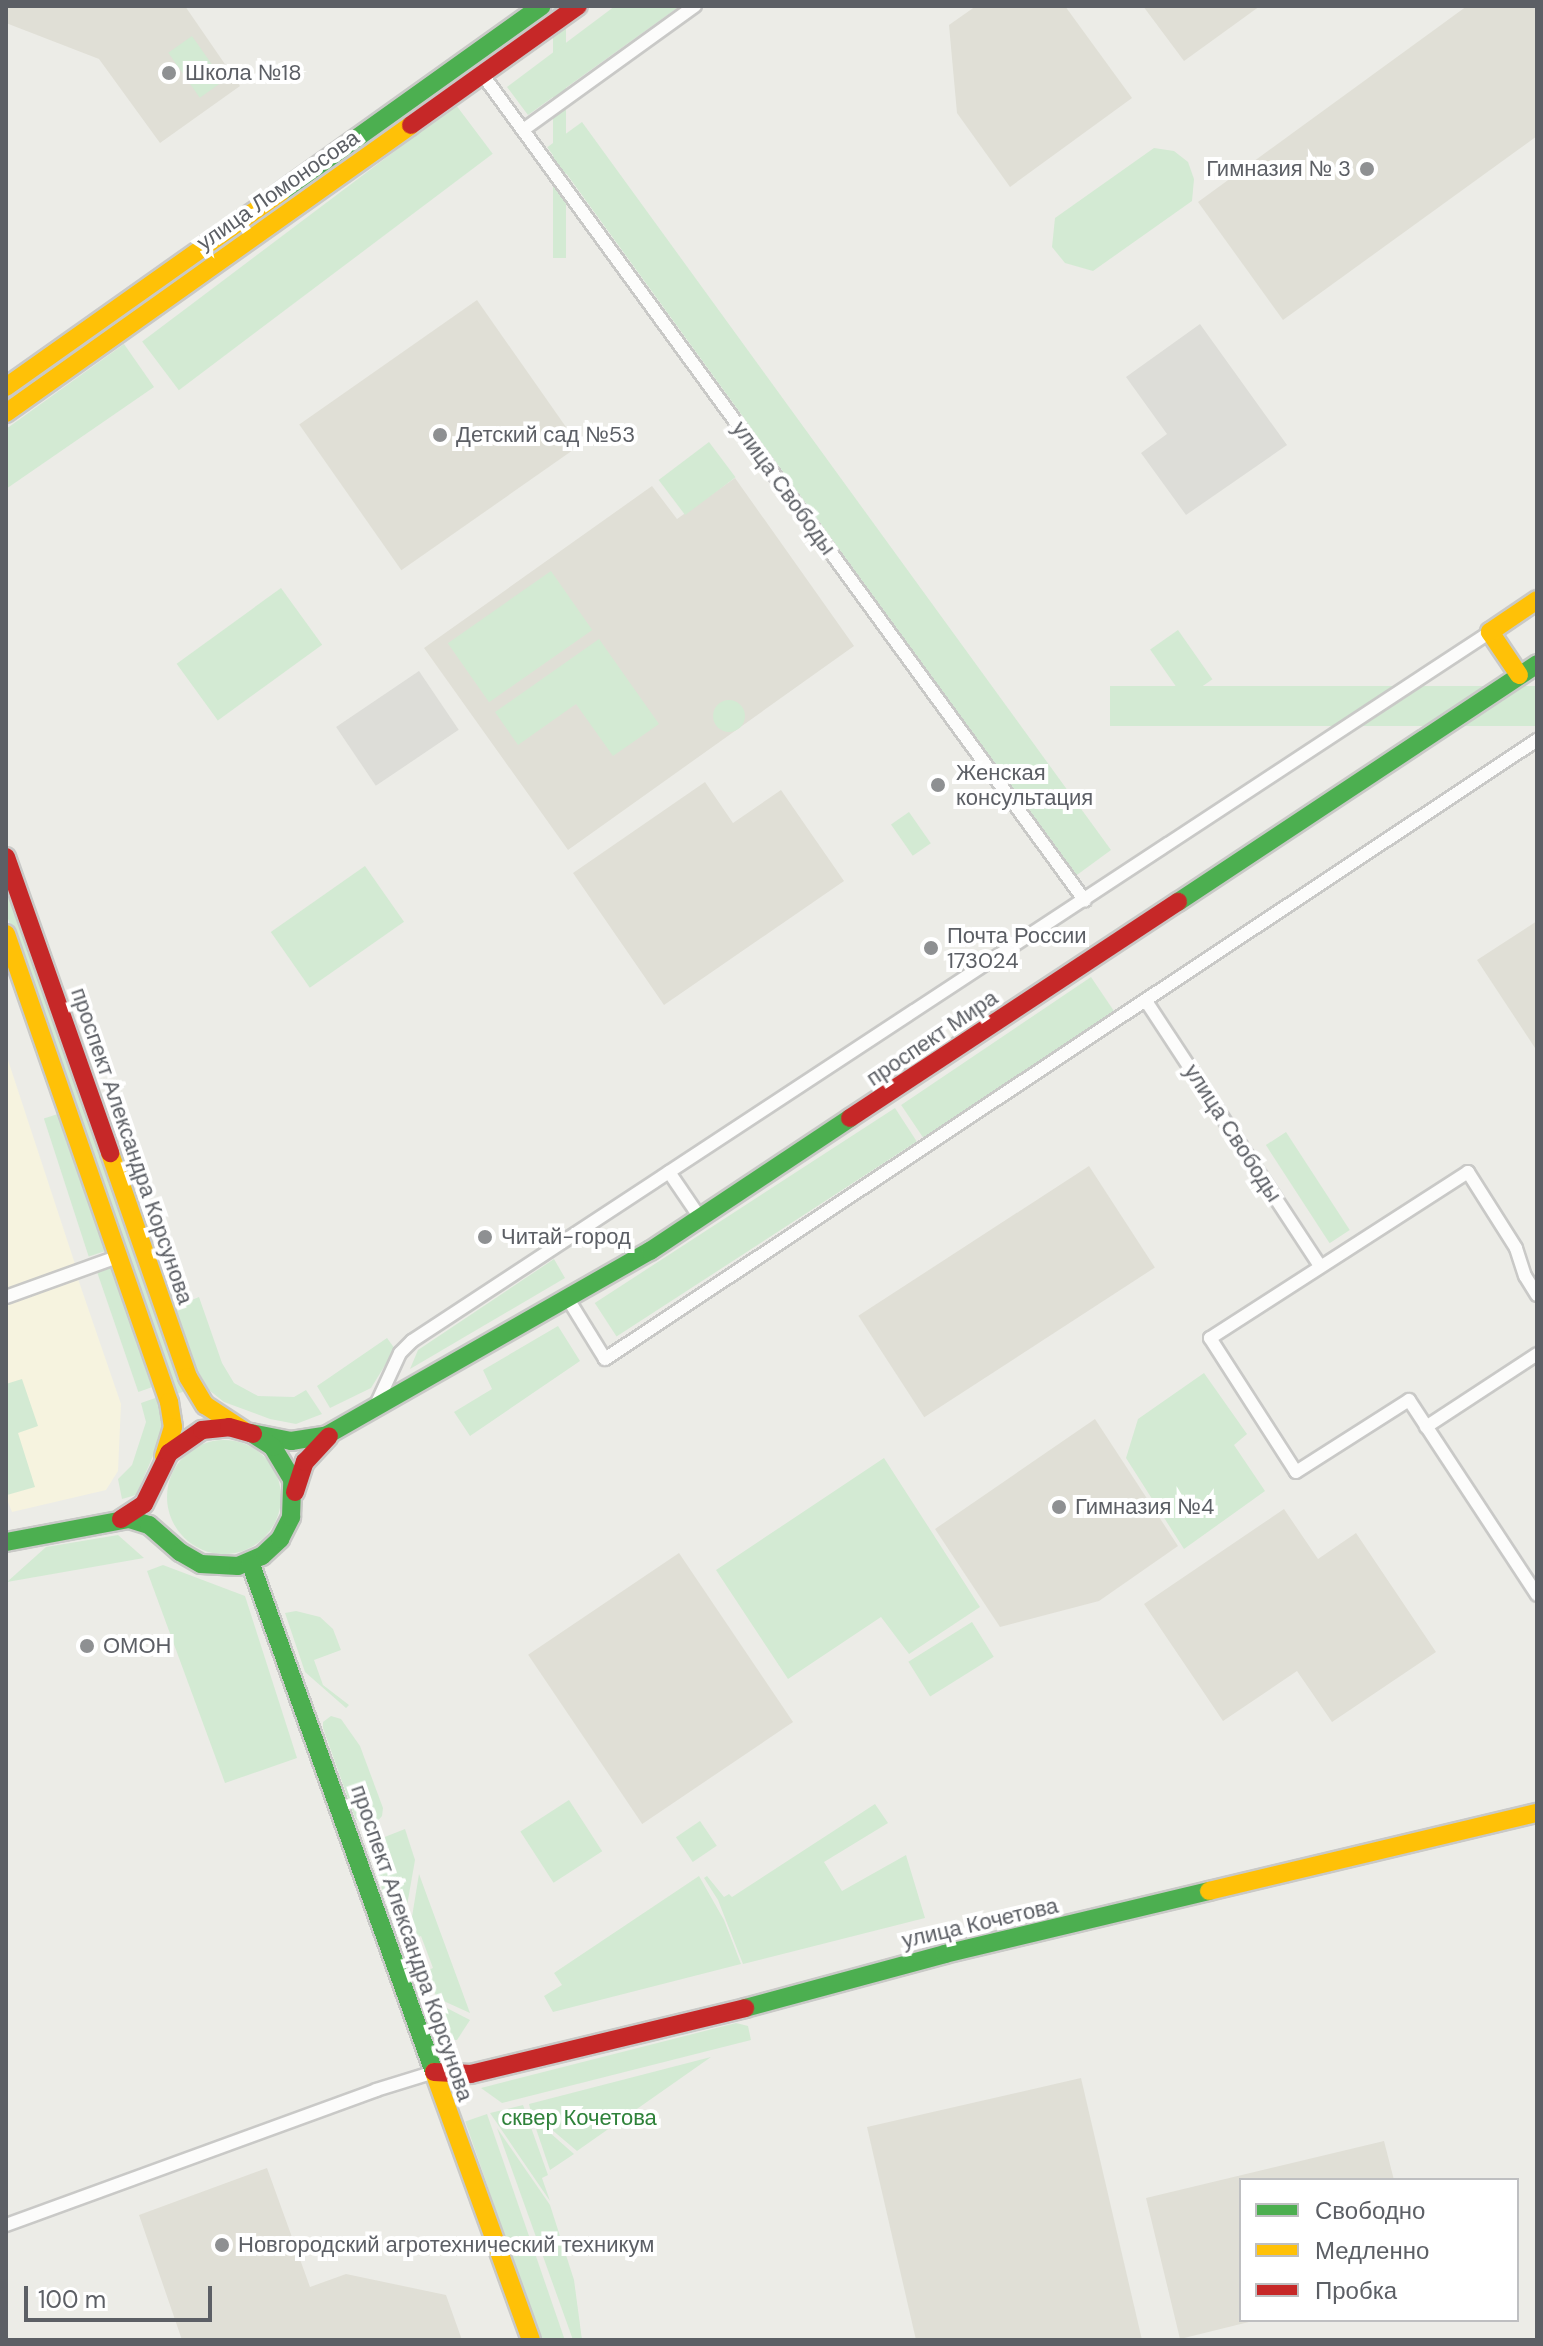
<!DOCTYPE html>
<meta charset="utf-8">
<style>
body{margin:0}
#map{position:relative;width:1543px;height:2346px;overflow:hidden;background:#ecece7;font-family:"DM Sans",sans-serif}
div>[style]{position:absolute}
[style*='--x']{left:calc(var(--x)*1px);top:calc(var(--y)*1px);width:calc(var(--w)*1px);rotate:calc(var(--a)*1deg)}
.commercial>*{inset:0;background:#f6f3df}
.industrial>*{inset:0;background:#ddddd8;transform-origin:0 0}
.education>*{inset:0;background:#e0dfd6;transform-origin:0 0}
.green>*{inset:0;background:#d3ead3;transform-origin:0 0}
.round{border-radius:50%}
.roads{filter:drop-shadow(2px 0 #c9c9c7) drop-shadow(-2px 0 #c9c9c7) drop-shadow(0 2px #c9c9c7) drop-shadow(0 -2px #c9c9c7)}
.street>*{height:12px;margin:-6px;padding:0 6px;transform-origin:6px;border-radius:6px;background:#fcfcfb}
.fast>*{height:18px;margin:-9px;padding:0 9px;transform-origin:9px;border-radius:9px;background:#4caf50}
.slow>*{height:18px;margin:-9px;padding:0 9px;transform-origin:9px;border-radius:9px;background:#ffc107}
.jam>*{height:18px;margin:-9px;padding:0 9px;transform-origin:9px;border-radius:9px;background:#c62828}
.dots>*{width:22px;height:22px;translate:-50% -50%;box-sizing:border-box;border:4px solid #fff;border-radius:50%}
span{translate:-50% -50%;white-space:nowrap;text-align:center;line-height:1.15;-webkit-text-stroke:8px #fff;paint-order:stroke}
.poi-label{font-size:22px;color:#5c5f65}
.left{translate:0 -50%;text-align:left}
.right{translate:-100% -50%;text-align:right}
.street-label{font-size:22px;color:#5c5f65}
.park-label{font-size:22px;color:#2f823a}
.frame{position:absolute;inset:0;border:8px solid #5c5f65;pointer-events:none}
.legend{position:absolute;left:1239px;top:2178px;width:280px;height:144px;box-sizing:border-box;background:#fff;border:2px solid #bebfc1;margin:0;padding:10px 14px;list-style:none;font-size:24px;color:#5c5f65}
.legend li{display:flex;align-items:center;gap:16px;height:40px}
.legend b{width:40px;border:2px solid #bebfc1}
.scale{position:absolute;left:24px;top:2286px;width:188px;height:36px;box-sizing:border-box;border:4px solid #5c5f65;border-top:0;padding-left:10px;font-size:24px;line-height:28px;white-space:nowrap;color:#5c5f65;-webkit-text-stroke:6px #fff;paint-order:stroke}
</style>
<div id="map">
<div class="commercial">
<i style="clip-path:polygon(6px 1054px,75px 1264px,6px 1289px)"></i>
<i style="clip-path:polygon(78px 1279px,121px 1404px,118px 1471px,106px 1490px,12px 1512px,6px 1497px,6px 1305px)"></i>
</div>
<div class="industrial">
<i style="clip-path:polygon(1200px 324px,1287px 445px,1186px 515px,1141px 453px,1167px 434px,1126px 377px)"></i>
<i style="left:419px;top:671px;width:71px;height:100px;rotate:56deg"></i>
</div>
<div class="education">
<i style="clip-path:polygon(6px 6px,185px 6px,240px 86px,160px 143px,99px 59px,6px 23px)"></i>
<i style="clip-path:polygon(976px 6px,1065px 6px,1132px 98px,1010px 187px,957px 113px,949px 25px)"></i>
<i style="clip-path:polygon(1143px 6px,1260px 6px,1184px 61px)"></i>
<i style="clip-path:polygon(1467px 6px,1537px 6px,1537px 136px,1283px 320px,1198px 202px)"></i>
<i style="left:477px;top:300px;width:178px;height:217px;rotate:55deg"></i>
<i style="clip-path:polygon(735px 478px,854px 646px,568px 850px,424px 648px,652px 486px,677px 519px)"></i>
<i style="clip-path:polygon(705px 782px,733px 823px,781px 790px,844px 881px,664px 1005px,573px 873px)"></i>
<i style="clip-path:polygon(1537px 921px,1537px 1051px,1477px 960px)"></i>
<i style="left:1089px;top:1166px;width:121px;height:275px;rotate:57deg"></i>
<i style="clip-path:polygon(1095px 1419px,1178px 1546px,1099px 1601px,1000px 1627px,935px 1529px)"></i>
<i style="clip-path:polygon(1284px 1509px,1318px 1559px,1356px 1533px,1436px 1652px,1332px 1722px,1297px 1671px,1223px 1721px,1144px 1604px)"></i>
<i style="left:679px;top:1553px;width:204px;height:182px;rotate:56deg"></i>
<i style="clip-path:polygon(1081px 2078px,1142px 2340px,916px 2340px,867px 2127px)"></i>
<i style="clip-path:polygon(1384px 2141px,1394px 2180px,1241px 2180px,1241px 2320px,1257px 2320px,1180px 2339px,1146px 2198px)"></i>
<i style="clip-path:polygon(267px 2168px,310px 2287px,346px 2274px,446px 2295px,462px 2340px,182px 2340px,139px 2215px)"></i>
</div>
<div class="green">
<i style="left:553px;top:6px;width:13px;height:252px"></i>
<i style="clip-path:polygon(615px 6px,680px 6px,528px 115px,507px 87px)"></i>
<i style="left:192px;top:36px;width:55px;height:29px;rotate:55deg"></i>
<i style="left:456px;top:105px;width:61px;height:393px;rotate:53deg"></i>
<i style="left:582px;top:122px;width:900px;height:43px;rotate:54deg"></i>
<i style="clip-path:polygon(1154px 148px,1174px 151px,1188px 162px,1194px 179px,1192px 201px,1093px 271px,1065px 263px,1052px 247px,1055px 218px)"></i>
<i style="left:325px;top:168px;width:7px;height:392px;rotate:56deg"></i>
<i style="clip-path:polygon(124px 344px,154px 387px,6px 489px,6px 429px)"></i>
<i style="left:709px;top:442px;width:44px;height:63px;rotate:53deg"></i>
<i style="left:551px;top:571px;width:72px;height:126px;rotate:55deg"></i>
<i style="left:281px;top:588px;width:70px;height:129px;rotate:54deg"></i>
<i style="left:1178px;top:630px;width:60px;height:34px;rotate:55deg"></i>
<i style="clip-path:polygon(599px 639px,659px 724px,613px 756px,576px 704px,518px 745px,495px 712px)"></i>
<i style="left:1537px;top:686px;width:40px;height:427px;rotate:90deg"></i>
<i class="round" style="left:713px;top:700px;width:32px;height:32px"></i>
<i style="left:909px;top:812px;width:38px;height:22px;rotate:55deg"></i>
<i style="left:365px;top:866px;width:68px;height:115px;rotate:55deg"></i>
<i style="clip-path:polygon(6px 876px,181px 1379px,185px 1391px,174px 1395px,6px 913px)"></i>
<i style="left:1091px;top:977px;width:41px;height:229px;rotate:56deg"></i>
<i style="left:895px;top:1108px;width:40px;height:358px;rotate:57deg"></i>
<i style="left:61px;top:1113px;width:145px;height:18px;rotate:72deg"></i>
<i style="left:1286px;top:1132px;width:117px;height:24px;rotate:57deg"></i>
<i style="clip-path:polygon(554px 1259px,565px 1278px,410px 1369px,418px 1350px)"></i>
<i style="left:114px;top:1266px;width:127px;height:18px;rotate:71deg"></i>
<i style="clip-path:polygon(199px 1297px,222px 1363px,234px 1383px,258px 1396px,294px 1397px,306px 1390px,322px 1414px,296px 1424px,270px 1419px,224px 1402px,209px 1390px,186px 1350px,175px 1307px)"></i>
<i style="clip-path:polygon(558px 1326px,580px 1361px,470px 1436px,454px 1412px,492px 1389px,483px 1370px)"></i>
<i style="clip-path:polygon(387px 1338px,395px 1349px,371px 1388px,330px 1408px,317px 1386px)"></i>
<i style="clip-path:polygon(1204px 1373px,1247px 1434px,1234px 1445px,1265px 1491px,1184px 1549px,1126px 1458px,1138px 1419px)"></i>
<i style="clip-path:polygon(22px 1379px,38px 1426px,18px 1433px,35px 1487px,7px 1495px,6px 1384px)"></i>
<i style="clip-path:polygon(161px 1396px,167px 1424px,136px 1495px,122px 1499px,118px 1479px,132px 1465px,146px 1422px,141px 1403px)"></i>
<i class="round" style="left:167px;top:1440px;width:114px;height:114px"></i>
<i style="clip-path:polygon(884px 1458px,980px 1607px,909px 1654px,881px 1617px,788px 1679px,716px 1570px)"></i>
<i style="clip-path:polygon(118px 1535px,144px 1558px,7px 1582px,46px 1547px)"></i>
<i style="clip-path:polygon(163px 1565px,245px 1596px,297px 1758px,225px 1783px,147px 1571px)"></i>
<i style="clip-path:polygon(296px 1611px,320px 1617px,333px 1629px,341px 1650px,314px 1660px,323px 1685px,349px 1705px,346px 1708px,305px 1672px,285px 1613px)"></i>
<i style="left:972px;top:1622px;width:41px;height:75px;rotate:58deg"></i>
<i style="clip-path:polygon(331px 1716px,341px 1719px,360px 1746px,383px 1808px,382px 1816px,375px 1824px,363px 1825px,355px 1818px,323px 1728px,323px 1722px)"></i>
<i style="left:569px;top:1800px;width:61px;height:58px;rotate:57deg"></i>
<i style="clip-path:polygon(875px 1804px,888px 1823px,824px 1862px,842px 1891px,906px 1855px,925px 1918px,743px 1964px,718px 1900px,704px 1878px,707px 1876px,724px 1897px,729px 1894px,732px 1897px)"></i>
<i style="left:700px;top:1821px;width:30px;height:29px;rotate:56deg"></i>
<i style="clip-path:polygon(405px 1829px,415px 1860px,402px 1934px,394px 1926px,371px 1855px,377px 1840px)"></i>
<i style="clip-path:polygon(419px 1874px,470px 2013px,437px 1998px,426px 1971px,433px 1968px,421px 1936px,413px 1939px,410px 1929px)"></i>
<i style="clip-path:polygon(699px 1876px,724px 1920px,741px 1964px,553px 2012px,544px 1996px,562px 1985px,554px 1973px)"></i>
<i style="clip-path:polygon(439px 2004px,470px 2020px,457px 2040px,451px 2040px)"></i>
<i style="clip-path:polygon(736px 2023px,748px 2026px,751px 2040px,502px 2103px,481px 2088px)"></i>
<i style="clip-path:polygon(711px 2057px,577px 2151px,531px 2112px,529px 2104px)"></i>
<i style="clip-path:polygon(523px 2105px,548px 2175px,542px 2178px,550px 2201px,490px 2113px)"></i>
<i style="left:487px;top:2114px;width:240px;height:23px;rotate:71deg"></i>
<i style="clip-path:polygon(532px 2117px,574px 2154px,550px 2170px)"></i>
<i style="clip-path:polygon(497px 2128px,550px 2205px,574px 2280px,582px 2340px,573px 2340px)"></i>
</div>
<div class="roads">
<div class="street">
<i style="--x:482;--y:74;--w:1023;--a:53.9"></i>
<i style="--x:523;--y:130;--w:212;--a:-35.8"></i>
<i style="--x:1146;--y:1001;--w:317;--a:56.7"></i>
<i style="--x:669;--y:1172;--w:57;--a:55.8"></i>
<i style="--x:1537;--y:1295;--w:22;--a:-122"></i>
<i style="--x:1525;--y:1276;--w:29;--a:-108"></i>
<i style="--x:1516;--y:1248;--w:90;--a:-122.3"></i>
<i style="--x:1468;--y:1172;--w:307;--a:147.2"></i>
<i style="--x:1210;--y:1338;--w:159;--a:57.3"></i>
<i style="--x:1296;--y:1472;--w:134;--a:-32.5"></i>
<i style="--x:1409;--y:1400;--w:233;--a:56.7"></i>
<i style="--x:6;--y:1297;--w:121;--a:-19.8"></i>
<i style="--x:568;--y:1299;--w:70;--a:58.3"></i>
<i style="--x:605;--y:1359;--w:1119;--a:-33.59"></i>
<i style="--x:376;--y:1405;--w:57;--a:-65.2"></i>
<i style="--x:400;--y:1353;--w:17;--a:-45"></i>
<i style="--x:412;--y:1341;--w:1290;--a:-33.33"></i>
<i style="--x:1426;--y:1427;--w:133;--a:-33.3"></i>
<i style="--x:6;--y:2225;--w:394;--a:-20"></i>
<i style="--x:376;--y:2090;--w:61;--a:-17.2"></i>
</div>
<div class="fast">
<i style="--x:281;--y:192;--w:320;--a:-35.5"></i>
<i style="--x:1178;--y:902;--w:431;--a:-33.5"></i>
<i style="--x:251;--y:1433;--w:41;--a:11.3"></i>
<i style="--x:291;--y:1441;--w:36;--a:-9"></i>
<i style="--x:327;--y:1435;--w:372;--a:-29.7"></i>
<i style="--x:650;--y:1251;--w:240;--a:-33.6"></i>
<i style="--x:6;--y:1542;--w:125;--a:-10.6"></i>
<i style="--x:129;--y:1519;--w:21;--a:17"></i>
<i style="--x:149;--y:1525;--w:41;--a:41.1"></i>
<i style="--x:180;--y:1552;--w:24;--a:30"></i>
<i style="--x:201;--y:1564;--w:37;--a:3"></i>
<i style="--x:238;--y:1566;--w:26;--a:-23"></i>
<i style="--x:262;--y:1556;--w:25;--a:-43"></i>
<i style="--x:280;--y:1539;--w:25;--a:-63"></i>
<i style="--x:291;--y:1517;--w:38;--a:-88"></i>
<i style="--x:292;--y:1479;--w:37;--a:-121"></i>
<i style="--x:273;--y:1447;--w:24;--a:-147"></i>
<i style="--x:250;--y:1562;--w:542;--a:70.16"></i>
<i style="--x:745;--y:2008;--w:207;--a:-15.1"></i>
<i style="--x:945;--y:1954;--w:271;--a:-13.4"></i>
</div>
<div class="slow">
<i style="--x:6;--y:387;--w:337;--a:-35.3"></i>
<i style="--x:6;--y:413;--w:497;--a:-35.4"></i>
<i style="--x:1519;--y:675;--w:52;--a:-124"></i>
<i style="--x:1490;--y:632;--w:57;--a:-34.2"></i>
<i style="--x:6;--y:934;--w:496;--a:70.8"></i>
<i style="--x:169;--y:1402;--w:25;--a:81"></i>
<i style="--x:173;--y:1427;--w:31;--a:107"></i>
<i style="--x:110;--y:1153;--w:237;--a:70.8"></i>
<i style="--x:188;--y:1377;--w:33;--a:59"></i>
<i style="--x:205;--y:1405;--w:45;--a:33.3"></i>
<i style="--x:1209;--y:1891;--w:337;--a:-13.4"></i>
<i style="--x:434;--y:2072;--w:285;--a:70.1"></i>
</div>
<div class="jam">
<i style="--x:411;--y:125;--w:205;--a:-35.5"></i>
<i style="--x:6;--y:857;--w:314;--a:70.6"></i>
<i style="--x:850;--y:1118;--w:393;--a:-33.4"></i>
<i style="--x:295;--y:1492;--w:32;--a:-72"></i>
<i style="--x:305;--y:1462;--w:35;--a:-47"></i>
<i style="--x:121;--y:1519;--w:27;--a:-33"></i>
<i style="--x:144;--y:1504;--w:57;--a:-63.9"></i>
<i style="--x:169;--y:1453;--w:40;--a:-34.9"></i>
<i style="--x:202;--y:1430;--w:27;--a:-6"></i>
<i style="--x:229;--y:1427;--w:25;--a:16"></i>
<i style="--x:434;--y:2072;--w:37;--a:3"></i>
<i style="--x:471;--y:2074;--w:282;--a:-13.5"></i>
</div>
</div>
<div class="dots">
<i style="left:169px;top:73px;background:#8e9092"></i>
<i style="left:1367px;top:169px;background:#8e9092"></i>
<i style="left:440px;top:435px;background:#8e9092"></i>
<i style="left:938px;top:785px;background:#8e9092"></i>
<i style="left:931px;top:948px;background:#8e9092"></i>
<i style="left:485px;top:1237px;background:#8e9092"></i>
<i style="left:1059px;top:1507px;background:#8e9092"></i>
<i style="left:87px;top:1646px;background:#8e9092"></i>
<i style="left:222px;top:2245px;background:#8e9092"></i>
</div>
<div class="poi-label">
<span class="left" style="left:185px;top:73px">Школа №18</span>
<span class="right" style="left:1351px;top:169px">Гимназия № 3</span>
<span class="left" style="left:456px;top:435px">Детский сад №53</span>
<span class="left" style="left:956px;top:785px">Женская<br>консультация</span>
<span class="left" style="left:947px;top:948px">Почта России<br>173024</span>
<span class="left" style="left:501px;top:1237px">Читай-город</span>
<span class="left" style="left:1075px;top:1507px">Гимназия №4</span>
<span class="left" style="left:103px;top:1646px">ОМОН</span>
<span class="left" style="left:238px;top:2245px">Новгородский агротехнический техникум</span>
</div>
<div class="street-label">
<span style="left:278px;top:190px;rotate:-35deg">улица Ломоносова</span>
<span style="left:784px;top:488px;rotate:54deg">улица Свободы</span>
<span style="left:932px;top:1038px;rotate:-34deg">проспект Мира</span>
<span style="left:1233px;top:1133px;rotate:57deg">улица Свободы</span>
<span style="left:132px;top:1146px;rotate:71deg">проспект Александра Корсунова</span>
<span style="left:980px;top:1923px;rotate:-13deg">улица Кочетова</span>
<span style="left:412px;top:1943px;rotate:71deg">проспект Александра Корсунова</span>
</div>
<div class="park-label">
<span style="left:579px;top:2118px">сквер Кочетова</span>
</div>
<div class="frame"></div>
<ul class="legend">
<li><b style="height:10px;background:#4caf50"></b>Свободно</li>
<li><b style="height:10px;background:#ffc107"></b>Медленно</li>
<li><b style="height:10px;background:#c62828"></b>Пробка</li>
</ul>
<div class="scale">100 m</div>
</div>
